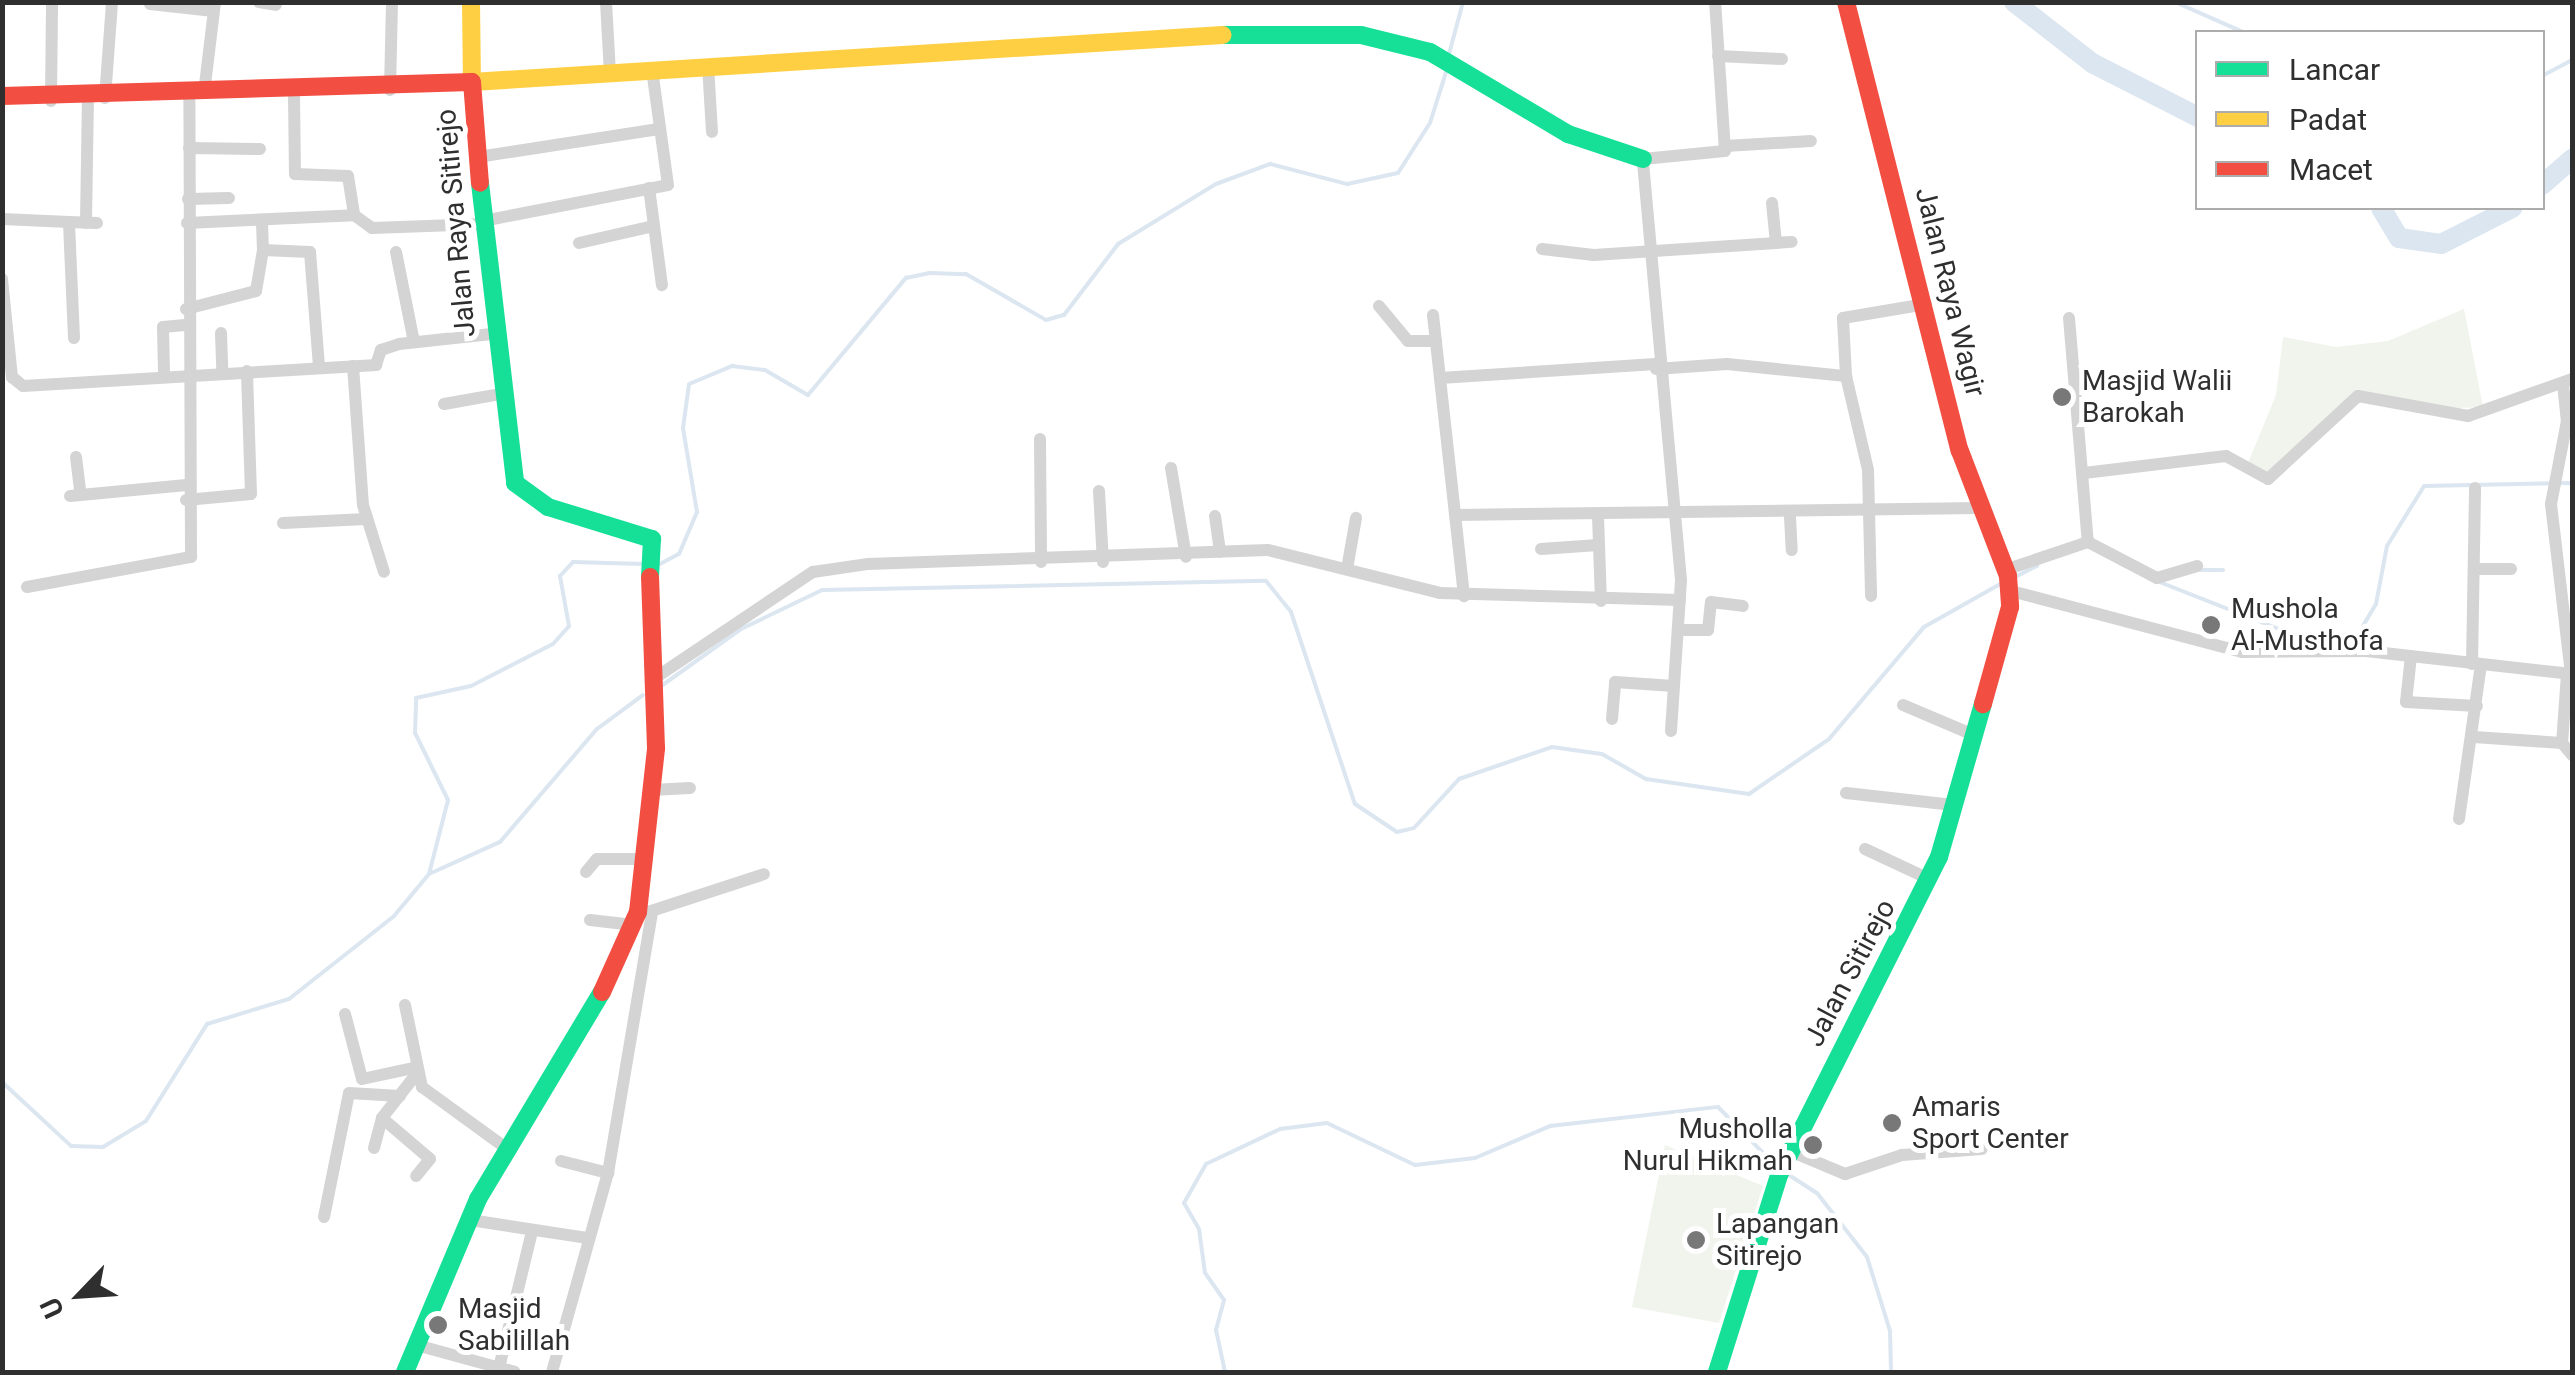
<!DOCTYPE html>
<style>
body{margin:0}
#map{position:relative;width:2575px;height:1375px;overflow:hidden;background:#fff;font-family:Roboto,sans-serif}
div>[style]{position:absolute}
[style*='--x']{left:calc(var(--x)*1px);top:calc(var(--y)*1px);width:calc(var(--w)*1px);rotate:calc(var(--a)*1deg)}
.green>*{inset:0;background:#f0f4ec}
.stream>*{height:4px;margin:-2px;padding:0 2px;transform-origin:2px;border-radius:2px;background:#dbe6f0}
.river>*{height:20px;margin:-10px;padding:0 10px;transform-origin:10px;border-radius:10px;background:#dbe6f0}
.street>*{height:12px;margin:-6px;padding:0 6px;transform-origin:6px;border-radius:6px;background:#d4d4d4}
.fast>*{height:18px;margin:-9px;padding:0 9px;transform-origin:9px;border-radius:9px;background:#16e098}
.slow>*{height:18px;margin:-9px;padding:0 9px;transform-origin:9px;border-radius:9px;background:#ffcf43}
.jam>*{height:18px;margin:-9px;padding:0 9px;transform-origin:9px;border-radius:9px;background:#f24e42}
.dots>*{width:28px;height:28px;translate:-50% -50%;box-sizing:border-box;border:5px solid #fff;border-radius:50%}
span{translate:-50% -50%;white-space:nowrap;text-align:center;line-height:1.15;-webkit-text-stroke:10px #fff;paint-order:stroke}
.street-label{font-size:28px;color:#2f2f2f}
.poi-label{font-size:28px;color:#2f2f2f}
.left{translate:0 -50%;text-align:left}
.right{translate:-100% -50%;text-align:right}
.frame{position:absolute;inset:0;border:5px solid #2f2f2f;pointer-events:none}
.legend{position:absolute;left:2195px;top:30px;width:350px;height:180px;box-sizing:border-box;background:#fff;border:2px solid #acacac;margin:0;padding:12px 18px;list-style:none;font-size:30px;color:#2f2f2f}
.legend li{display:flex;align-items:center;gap:20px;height:50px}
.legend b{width:50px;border:2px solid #acacac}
.north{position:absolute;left:30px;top:1245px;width:100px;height:100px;-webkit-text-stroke:8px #fff;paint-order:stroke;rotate:245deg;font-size:28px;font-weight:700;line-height:40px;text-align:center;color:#2f2f2f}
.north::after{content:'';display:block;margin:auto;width:35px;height:45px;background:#2f2f2f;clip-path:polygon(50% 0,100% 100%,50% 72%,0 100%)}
</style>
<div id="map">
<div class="green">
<i style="clip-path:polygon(2464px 309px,2483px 407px,2432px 409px,2359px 392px,2272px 476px,2248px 463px,2276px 395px,2283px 337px,2336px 347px,2388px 341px)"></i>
<i style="clip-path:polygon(1665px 1145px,1763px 1186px,1719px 1323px,1632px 1307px)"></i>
</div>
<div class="stream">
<i style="--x:2175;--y:2;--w:74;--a:23.8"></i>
<i style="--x:1449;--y:54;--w:54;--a:-74.9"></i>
<i style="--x:2542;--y:76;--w:34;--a:-28"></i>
<i style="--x:658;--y:565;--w:24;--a:-28"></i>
<i style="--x:679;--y:554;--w:46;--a:-66.8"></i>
<i style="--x:697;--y:512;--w:85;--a:-99.5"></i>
<i style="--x:683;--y:428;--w:44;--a:-82.2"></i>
<i style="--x:689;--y:384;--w:47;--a:-22.7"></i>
<i style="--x:732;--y:366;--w:33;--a:7"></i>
<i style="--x:765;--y:370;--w:50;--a:30.2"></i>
<i style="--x:808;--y:395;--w:153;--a:-50.1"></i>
<i style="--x:906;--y:278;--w:24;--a:-12"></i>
<i style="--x:929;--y:273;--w:37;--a:2"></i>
<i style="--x:966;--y:274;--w:92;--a:29.9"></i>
<i style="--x:1046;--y:320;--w:19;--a:-16"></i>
<i style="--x:1064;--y:315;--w:89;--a:-52.7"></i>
<i style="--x:1118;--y:244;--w:115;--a:-31.5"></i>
<i style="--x:1216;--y:184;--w:58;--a:-20.3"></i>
<i style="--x:1270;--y:164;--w:80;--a:14.6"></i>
<i style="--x:1347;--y:184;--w:52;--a:-12.2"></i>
<i style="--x:1398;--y:173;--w:59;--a:-57.4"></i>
<i style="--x:1430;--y:123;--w:57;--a:-72.5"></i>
<i style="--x:2200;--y:570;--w:23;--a:0"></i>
<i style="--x:2015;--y:577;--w:25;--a:-27"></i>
<i style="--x:2162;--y:583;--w:142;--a:21.5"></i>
<i style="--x:2294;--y:635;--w:60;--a:5.7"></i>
<i style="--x:2354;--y:641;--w:43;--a:-59.3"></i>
<i style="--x:2376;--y:604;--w:59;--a:-79.3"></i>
<i style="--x:2387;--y:546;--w:70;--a:-58.3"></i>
<i style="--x:2424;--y:486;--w:148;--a:-1.2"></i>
<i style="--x:657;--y:689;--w:103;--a:-35.5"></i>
<i style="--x:741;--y:629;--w:90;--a:-25.7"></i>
<i style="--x:822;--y:590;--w:444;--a:-1.2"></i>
<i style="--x:1266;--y:581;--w:40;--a:51"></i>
<i style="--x:1291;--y:612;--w:202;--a:71.6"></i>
<i style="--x:1355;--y:804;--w:50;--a:33.7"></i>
<i style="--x:1397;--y:832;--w:17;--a:-13"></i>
<i style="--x:1414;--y:828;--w:67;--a:-47.4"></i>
<i style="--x:1459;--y:779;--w:98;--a:-19"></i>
<i style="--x:1552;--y:747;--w:50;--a:8"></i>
<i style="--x:1602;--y:754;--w:51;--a:29.6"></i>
<i style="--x:1646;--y:779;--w:104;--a:8.3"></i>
<i style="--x:1749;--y:794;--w:97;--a:-34.5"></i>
<i style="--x:1829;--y:739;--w:147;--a:-49.7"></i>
<i style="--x:1924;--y:627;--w:90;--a:-29.4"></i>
<i style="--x:429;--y:874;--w:78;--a:-24.3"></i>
<i style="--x:500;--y:842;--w:149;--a:-49.4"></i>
<i style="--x:597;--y:729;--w:57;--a:-36.5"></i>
<i style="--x:2;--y:1082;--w:94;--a:42.8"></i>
<i style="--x:71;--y:1146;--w:32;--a:2"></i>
<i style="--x:103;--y:1147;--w:50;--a:-31.2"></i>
<i style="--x:146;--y:1121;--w:115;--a:-57.8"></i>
<i style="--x:207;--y:1024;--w:86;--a:-17"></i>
<i style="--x:289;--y:999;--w:134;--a:-38.3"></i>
<i style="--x:394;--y:916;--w:55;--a:-50.2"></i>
<i style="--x:429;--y:874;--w:76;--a:-75.6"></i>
<i style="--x:448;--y:800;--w:75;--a:-116.2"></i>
<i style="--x:415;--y:733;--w:35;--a:-88"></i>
<i style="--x:416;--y:698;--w:56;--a:-12.3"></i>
<i style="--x:471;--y:686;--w:92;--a:-27.1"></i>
<i style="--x:553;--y:644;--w:24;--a:-48"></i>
<i style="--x:569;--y:626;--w:51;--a:-100.2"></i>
<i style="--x:560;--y:576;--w:19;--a:-47"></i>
<i style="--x:573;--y:562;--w:71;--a:1.6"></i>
<i style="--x:1789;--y:1175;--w:33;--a:33"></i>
<i style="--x:1817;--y:1193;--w:81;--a:52"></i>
<i style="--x:1867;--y:1257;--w:77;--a:72.7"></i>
<i style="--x:1890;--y:1331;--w:41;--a:88.6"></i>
<i style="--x:1225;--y:1372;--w:43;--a:-102.1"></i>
<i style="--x:1216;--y:1330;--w:31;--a:-75"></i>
<i style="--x:1224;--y:1300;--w:33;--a:-125"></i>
<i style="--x:1205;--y:1273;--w:44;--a:-97.8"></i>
<i style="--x:1199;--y:1229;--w:30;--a:-120"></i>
<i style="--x:1184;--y:1203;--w:45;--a:-60.6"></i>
<i style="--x:1206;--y:1164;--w:82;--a:-25.3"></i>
<i style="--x:1280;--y:1129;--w:47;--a:-7.3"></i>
<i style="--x:1327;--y:1123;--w:98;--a:25.5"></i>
<i style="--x:1415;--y:1165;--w:60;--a:-6.7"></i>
<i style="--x:1475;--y:1158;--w:82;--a:-23.1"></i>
<i style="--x:1550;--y:1126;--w:169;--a:-6.5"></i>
<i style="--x:1718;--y:1107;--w:78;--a:45.5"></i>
</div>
<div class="river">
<i style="--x:2014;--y:2;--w:99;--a:38"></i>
<i style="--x:2092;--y:63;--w:119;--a:27"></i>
<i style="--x:2542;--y:185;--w:40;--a:-41"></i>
<i style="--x:2381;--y:208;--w:35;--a:59"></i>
<i style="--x:2399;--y:238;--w:42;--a:8.1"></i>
<i style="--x:2441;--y:244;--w:80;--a:-26.9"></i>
</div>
<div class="street">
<i style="--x:259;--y:2;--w:17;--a:10"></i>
<i style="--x:606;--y:2;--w:71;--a:86.8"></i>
<i style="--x:150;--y:4;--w:64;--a:6.2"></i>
<i style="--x:1718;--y:56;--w:64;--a:2.7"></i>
<i style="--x:708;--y:65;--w:67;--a:86.6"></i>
<i style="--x:390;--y:90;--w:88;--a:-88.7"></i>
<i style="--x:204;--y:93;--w:92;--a:-83.1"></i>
<i style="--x:294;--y:94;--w:80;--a:89.3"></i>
<i style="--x:295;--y:174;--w:53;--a:2.2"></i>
<i style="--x:348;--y:176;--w:39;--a:81"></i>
<i style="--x:105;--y:98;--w:96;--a:-85.8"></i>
<i style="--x:51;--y:101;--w:99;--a:-89.4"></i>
<i style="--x:1725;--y:146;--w:86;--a:-3.3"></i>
<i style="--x:189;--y:148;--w:71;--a:0.8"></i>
<i style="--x:478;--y:157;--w:183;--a:-8.8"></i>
<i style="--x:649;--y:188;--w:98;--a:82.4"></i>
<i style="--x:188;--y:199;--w:41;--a:-1.4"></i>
<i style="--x:1772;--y:203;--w:40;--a:84.3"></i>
<i style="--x:2;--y:219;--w:67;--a:2.6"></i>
<i style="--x:483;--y:221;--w:188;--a:-11"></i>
<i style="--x:668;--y:185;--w:117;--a:-97.9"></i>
<i style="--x:262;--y:222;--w:28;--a:88"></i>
<i style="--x:263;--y:250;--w:47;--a:2.4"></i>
<i style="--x:310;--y:252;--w:114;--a:85.5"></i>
<i style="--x:86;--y:223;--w:124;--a:-89.1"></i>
<i style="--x:187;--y:223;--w:167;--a:-2.7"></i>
<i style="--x:354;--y:215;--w:22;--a:36"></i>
<i style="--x:372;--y:228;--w:111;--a:-2.1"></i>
<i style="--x:579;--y:243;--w:76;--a:-12.9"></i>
<i style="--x:1542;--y:249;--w:52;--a:6.6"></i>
<i style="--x:1594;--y:255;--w:198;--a:-3.8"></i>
<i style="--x:396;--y:252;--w:92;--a:78.7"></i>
<i style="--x:2;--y:279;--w:99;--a:84.2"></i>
<i style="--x:12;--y:377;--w:14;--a:39"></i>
<i style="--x:23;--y:386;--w:354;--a:-3.4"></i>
<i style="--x:376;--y:365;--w:16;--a:-72"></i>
<i style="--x:381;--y:350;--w:19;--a:-18"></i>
<i style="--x:399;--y:344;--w:93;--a:-6.2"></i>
<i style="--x:1379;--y:306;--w:45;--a:50.4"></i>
<i style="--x:1408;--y:341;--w:28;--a:0"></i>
<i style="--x:186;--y:309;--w:72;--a:-14.4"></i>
<i style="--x:256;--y:291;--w:42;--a:-80.3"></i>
<i style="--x:1433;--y:315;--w:283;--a:83.7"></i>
<i style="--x:2069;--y:318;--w:225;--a:85.2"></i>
<i style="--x:221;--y:333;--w:37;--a:88"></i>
<i style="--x:74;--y:338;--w:116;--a:-92.5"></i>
<i style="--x:69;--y:222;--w:28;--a:2"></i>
<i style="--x:353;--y:366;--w:139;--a:85.9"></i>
<i style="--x:363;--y:505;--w:70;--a:72.6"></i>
<i style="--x:1656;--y:369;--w:71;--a:-4"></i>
<i style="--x:1727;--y:364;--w:120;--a:5.8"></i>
<i style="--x:1846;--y:376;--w:97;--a:76.8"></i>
<i style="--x:1868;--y:470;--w:126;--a:88.6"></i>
<i style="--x:164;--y:372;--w:45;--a:-91.3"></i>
<i style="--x:163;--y:327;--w:22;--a:-5"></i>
<i style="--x:1846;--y:376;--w:58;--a:-93"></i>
<i style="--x:1843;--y:318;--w:84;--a:-9.6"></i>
<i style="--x:1440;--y:378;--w:216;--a:-3.7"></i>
<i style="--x:2563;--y:384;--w:37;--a:84"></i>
<i style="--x:2567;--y:421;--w:85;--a:100.9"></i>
<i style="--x:2551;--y:504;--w:171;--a:83.3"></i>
<i style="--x:444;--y:404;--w:58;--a:-10"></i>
<i style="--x:1040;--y:439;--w:123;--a:89.5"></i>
<i style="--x:76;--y:457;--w:32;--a:83"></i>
<i style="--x:1171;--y:468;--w:90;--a:80.4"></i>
<i style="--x:2084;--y:473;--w:143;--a:-6.8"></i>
<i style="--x:2226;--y:456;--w:48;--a:28.7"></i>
<i style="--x:2268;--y:479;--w:122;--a:-42.7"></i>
<i style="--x:2358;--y:396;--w:112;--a:10.3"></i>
<i style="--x:2468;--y:416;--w:110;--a:-19.6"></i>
<i style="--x:1099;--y:491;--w:71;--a:86.8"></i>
<i style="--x:70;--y:496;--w:117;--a:-5.4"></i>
<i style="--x:186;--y:500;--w:65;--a:-5.3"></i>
<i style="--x:251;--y:494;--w:123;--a:-91.9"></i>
<i style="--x:1455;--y:515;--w:523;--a:-0.77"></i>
<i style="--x:1215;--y:516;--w:36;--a:82"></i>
<i style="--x:1598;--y:516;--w:85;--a:88"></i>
<i style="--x:1790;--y:517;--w:33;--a:87"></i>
<i style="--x:283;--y:523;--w:83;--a:-2.8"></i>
<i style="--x:1541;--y:549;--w:57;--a:-4"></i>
<i style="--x:1347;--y:569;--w:52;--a:-80"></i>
<i style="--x:2474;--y:569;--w:37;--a:0"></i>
<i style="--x:2005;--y:570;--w:88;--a:-18.6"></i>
<i style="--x:2088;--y:542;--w:78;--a:27.6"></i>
<i style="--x:2157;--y:578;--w:42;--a:-16.7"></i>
<i style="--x:27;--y:587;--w:167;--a:-10.4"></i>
<i style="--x:191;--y:557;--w:463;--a:-90.2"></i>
<i style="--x:2011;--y:591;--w:239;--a:14.8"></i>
<i style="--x:2242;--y:652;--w:124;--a:-0.5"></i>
<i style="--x:2366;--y:651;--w:207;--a:6.4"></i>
<i style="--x:1679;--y:630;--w:29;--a:0"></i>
<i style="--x:1708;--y:630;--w:28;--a:-84"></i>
<i style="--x:1711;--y:602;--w:32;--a:7"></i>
<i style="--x:2411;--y:656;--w:46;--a:96.2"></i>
<i style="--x:2406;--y:702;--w:71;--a:3.2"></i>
<i style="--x:2472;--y:664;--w:176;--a:-89"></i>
<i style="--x:2567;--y:674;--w:69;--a:94.1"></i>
<i style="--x:2562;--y:743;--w:16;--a:50"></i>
<i style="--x:652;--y:680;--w:194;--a:-33.9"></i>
<i style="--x:813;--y:572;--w:56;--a:-8.3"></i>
<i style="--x:868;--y:564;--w:400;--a:-2"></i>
<i style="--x:1268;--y:550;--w:177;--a:14"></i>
<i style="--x:1440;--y:593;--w:240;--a:1.7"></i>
<i style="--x:1903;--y:705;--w:72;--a:23"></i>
<i style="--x:1612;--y:719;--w:37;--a:-85"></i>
<i style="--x:1615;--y:682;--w:59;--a:3.9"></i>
<i style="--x:1671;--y:731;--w:151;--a:-86.2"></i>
<i style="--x:1681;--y:580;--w:423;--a:-95.2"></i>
<i style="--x:1643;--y:159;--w:82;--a:-5.6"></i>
<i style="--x:1725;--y:151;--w:149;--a:-93.8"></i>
<i style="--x:2474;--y:737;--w:88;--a:3.9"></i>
<i style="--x:652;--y:790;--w:38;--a:-3"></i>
<i style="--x:1846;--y:793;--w:108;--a:6.4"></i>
<i style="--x:2459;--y:819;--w:156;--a:-81.9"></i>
<i style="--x:1865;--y:849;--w:71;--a:25.1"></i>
<i style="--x:586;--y:872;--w:17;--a:-50"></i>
<i style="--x:597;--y:859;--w:45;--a:0"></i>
<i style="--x:645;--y:913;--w:125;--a:-18.1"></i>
<i style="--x:590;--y:920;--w:44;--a:6.5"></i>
<i style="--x:405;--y:1005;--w:84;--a:78.3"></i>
<i style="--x:422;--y:1087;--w:109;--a:36"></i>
<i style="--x:345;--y:1014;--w:67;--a:75.3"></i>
<i style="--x:362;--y:1079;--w:52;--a:-12.2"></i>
<i style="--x:414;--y:1077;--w:52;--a:128"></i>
<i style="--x:382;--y:1118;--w:63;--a:40.5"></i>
<i style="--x:430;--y:1159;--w:22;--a:129"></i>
<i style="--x:374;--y:1148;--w:31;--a:-75"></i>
<i style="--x:1790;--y:1151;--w:60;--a:22.7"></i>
<i style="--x:1845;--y:1174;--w:60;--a:-18.4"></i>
<i style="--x:1902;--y:1155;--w:80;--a:-4.3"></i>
<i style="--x:561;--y:1161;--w:49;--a:14.3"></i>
<i style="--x:324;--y:1217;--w:126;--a:-78.6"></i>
<i style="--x:349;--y:1093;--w:51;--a:3.4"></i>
<i style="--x:470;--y:1220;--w:118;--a:8.7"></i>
<i style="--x:420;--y:1346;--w:98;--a:15.3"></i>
<i style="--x:498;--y:1372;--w:145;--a:-76.4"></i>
<i style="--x:552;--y:1372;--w:207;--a:-74.3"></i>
<i style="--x:608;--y:1173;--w:264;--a:-80.4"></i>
</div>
<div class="fast">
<i style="--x:1223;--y:35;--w:138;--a:0"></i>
<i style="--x:1361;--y:35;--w:71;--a:13.8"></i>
<i style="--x:1430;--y:52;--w:161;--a:30.7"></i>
<i style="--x:1568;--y:134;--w:79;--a:18.4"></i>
<i style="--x:480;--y:183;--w:302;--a:83.3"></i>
<i style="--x:515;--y:483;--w:41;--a:36"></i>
<i style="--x:548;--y:507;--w:109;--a:17.1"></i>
<i style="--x:652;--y:539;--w:38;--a:93"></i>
<i style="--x:405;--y:1372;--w:188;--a:-67.1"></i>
<i style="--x:478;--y:1199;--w:241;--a:-59.1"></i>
<i style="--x:1717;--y:1372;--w:207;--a:-72.5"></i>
<i style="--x:1779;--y:1175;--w:356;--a:-63.3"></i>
<i style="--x:1939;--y:857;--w:159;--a:-74"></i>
</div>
<div class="slow">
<i style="--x:471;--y:2;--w:80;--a:89.3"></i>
<i style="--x:472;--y:82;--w:752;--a:-3.58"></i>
</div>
<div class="jam">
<i style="--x:1846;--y:2;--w:463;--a:75.8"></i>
<i style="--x:1960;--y:451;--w:134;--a:69"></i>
<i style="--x:2008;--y:576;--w:31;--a:86"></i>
<i style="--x:2010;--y:607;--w:101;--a:105.6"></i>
<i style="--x:2;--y:96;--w:470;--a:-1.7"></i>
<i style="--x:472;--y:82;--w:101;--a:85.5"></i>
<i style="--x:602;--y:992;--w:88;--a:-65.8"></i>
<i style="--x:638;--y:912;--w:165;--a:-83.7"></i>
<i style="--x:656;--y:748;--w:171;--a:-92"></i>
</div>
<div class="dots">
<i style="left:2062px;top:397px;background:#787878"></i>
<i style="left:2211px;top:625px;background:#787878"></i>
<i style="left:1892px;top:1123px;background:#787878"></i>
<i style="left:1813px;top:1145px;background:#787878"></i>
<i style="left:1696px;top:1240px;background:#787878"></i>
<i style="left:438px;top:1325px;background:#787878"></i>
</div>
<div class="street-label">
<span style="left:456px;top:223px;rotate:-95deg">Jalan Raya Sitirejo</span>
<span style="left:1950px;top:292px;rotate:76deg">Jalan Raya Wagir</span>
<span style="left:1850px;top:973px;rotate:-62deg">Jalan Sitirejo</span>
</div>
<div class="poi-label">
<span class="left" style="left:2082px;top:397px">Masjid Walii<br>Barokah</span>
<span class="left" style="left:2231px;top:625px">Mushola<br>Al-Musthofa</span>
<span class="left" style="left:1912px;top:1123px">Amaris<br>Sport Center</span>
<span class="right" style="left:1793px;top:1145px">Musholla<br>Nurul Hikmah</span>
<span class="left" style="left:1716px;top:1240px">Lapangan<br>Sitirejo</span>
<span class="left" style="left:458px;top:1325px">Masjid<br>Sabilillah</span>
</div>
<div class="frame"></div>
<ul class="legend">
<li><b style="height:12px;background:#16e098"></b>Lancar</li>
<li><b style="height:12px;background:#ffcf43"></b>Padat</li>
<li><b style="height:12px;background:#f24e42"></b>Macet</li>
</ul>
<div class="north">U</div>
</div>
